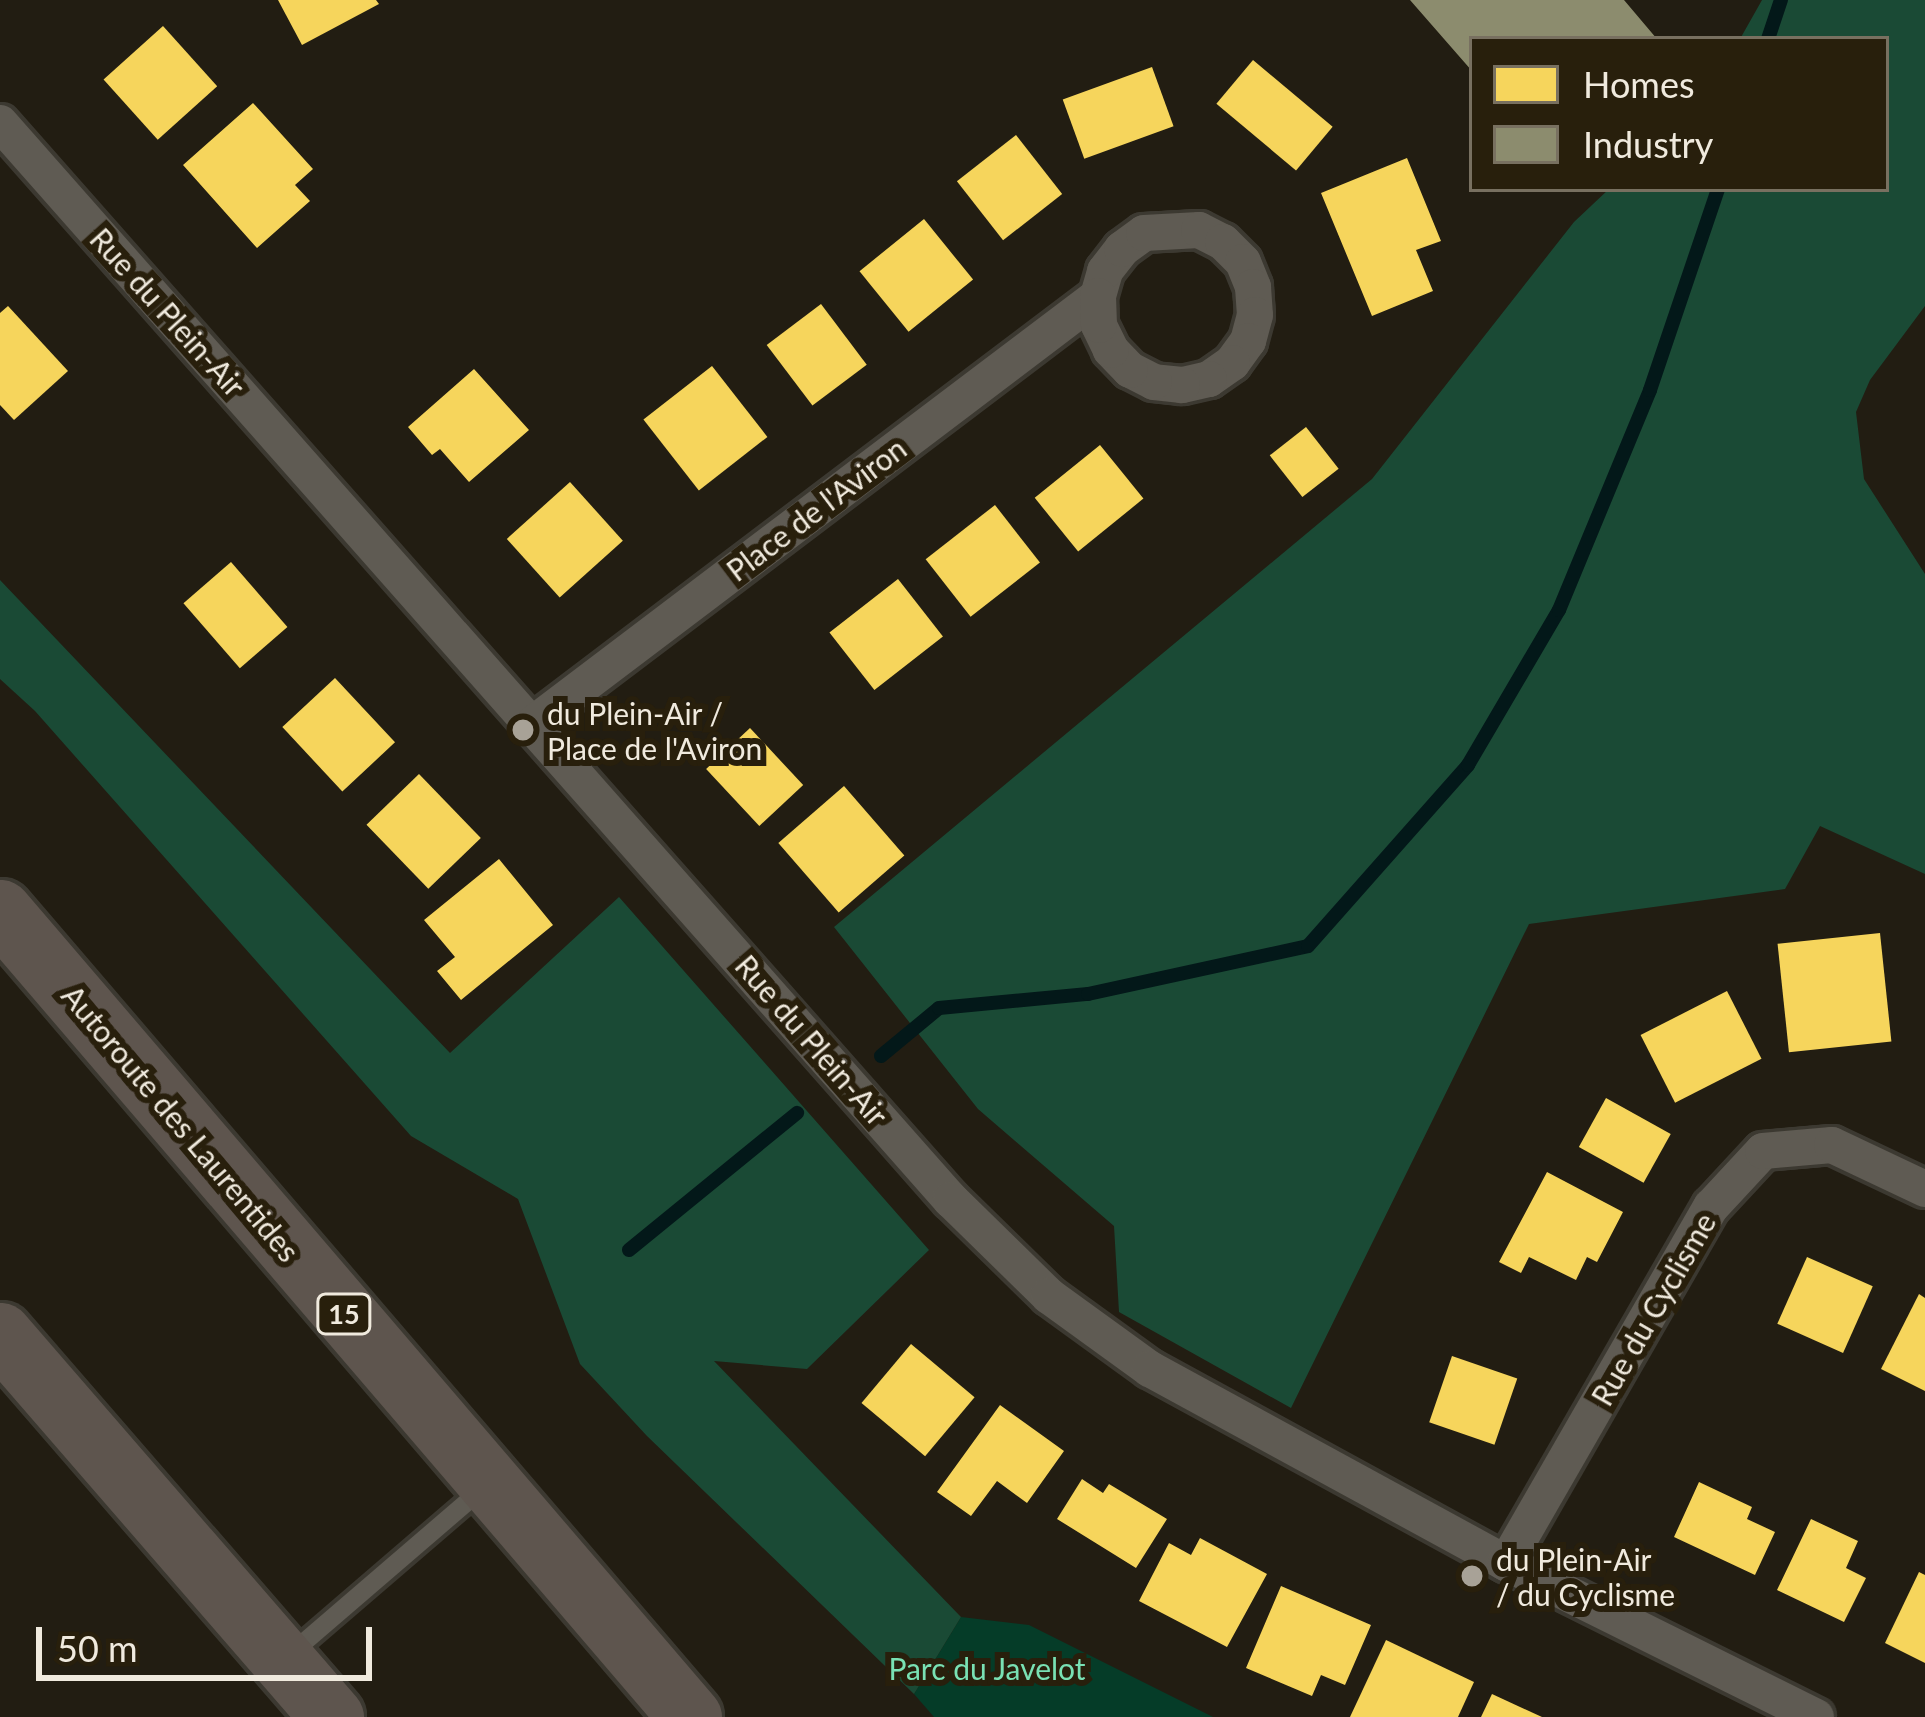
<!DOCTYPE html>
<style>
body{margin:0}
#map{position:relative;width:1925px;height:1717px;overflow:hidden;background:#221d12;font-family:Lato,sans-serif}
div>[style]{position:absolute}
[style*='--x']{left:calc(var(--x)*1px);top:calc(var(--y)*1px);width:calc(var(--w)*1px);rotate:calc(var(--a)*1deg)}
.green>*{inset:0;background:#053c28}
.forest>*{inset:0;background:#1a4a35}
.homes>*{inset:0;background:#f6d55c;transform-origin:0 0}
.industry>*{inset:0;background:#8c8c6e}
.stream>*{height:14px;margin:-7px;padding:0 7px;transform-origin:7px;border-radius:7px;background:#031819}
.roads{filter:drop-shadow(3px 0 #3c3931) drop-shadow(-3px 0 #3c3931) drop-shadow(0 3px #3c3931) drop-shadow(0 -3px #3c3931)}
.lane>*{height:18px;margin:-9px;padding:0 9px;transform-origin:9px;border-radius:9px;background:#5f5b53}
.street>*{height:36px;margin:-18px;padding:0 18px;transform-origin:18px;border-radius:18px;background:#5f5b53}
.highway>*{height:63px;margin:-31.5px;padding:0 31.5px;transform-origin:31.5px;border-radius:31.5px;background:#5e554e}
.dots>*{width:33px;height:33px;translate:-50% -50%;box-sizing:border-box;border:6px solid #281f0c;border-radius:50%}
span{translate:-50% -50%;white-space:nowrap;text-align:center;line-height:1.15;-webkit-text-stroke:12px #281f0c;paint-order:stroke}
.shield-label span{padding:3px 9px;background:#281f0c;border:3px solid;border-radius:9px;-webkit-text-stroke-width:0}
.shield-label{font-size:27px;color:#f0eade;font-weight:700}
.street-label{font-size:30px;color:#f0eade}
.poi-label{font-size:30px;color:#f0eade}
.left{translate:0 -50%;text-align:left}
.park-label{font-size:30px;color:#79e1b4}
.legend{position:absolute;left:1469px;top:36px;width:420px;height:156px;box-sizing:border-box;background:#281f0c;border:3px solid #787060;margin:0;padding:15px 21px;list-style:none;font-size:36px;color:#f0eade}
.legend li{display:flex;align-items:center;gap:24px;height:60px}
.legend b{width:60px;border:3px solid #787060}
.scale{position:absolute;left:36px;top:1627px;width:336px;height:54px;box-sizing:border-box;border:6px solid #f0eade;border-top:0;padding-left:15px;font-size:36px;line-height:42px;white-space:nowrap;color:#f0eade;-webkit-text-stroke:9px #281f0c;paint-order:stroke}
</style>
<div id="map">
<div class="green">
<i style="clip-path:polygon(961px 1617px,1029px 1625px,1213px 1717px,934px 1717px,914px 1694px)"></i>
</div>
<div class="forest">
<i style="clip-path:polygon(1762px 0,1925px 0,1925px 306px,1870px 380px,1856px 412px,1864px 479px,1925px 574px,1925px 874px,1820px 826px,1785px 889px,1529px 924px,1291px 1408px,1119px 1312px,1114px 1226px,978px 1109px,834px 927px,1372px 479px,1574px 222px,1609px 189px,1886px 189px,1886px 39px,1740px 39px)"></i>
<i style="clip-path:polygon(0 580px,450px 1053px,619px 897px,929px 1250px,807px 1369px,714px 1361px,961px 1617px,914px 1694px,647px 1436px,580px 1364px,518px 1199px,411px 1136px,35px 711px,0 679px)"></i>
</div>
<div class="homes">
<i style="clip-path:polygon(278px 0,376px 0,379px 4px,302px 45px)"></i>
<i style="left:163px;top:26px;width:81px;height:80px;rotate:48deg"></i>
<i style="left:1253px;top:60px;width:104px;height:57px;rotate:40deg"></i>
<i style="left:1152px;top:67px;width:63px;height:95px;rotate:70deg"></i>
<i style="clip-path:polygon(253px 103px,313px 169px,295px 185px,310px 201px,257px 248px,183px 165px)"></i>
<i style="left:1016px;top:135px;width:75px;height:75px;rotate:52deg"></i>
<i style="clip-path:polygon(1407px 158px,1441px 241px,1416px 250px,1433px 291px,1372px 316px,1321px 193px)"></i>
<i style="left:924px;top:219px;width:78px;height:83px;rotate:51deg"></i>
<i style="left:821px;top:304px;width:76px;height:68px;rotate:53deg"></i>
<i style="clip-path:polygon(8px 306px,68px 371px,14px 420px,0 405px,0 313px)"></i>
<i style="left:712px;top:366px;width:90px;height:87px;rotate:52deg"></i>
<i style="clip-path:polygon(474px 369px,529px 430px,469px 482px,440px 449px,432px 455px,408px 427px)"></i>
<i style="left:1306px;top:427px;width:53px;height:46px;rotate:52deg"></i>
<i style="left:1100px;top:445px;width:69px;height:84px;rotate:51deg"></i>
<i style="left:570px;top:482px;width:79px;height:85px;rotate:48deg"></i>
<i style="left:995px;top:505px;width:73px;height:88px;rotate:52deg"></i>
<i style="left:231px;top:562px;width:86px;height:63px;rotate:49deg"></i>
<i style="left:898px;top:579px;width:73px;height:87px;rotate:52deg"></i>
<i style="left:335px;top:678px;width:88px;height:72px;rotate:47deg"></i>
<i style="left:750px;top:728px;width:78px;height:60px;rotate:47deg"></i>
<i style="left:419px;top:774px;width:89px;height:73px;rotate:46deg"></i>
<i style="left:844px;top:786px;width:92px;height:87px;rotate:49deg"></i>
<i style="clip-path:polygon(499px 859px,553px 925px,461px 1000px,437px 971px,455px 957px,424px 920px)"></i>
<i style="left:1880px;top:933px;width:109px;height:103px;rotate:84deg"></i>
<i style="left:1727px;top:991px;width:76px;height:97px;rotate:63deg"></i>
<i style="left:1606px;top:1098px;width:74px;height:56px;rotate:29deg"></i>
<i style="clip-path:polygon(1547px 1172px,1623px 1212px,1597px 1262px,1587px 1257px,1576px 1280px,1529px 1257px,1521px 1273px,1499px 1262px)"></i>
<i style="left:1807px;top:1257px;width:72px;height:73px;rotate:24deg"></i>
<i style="clip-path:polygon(1919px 1294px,1925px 1298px,1925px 1391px,1881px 1369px)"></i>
<i style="left:911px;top:1344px;width:83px;height:77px;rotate:40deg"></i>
<i style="left:1452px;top:1356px;width:69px;height:70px;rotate:19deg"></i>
<i style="clip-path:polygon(1000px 1405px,1064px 1451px,1027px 1503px,997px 1481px,971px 1516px,937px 1492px)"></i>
<i style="clip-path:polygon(1082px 1479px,1103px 1493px,1109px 1484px,1167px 1519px,1136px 1568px,1057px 1519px)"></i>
<i style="clip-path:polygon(1699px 1482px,1752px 1507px,1747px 1519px,1775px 1532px,1755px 1575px,1674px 1537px)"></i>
<i style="clip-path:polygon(1811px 1519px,1858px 1541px,1846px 1568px,1866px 1578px,1844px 1622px,1777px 1590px)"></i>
<i style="clip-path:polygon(1200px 1538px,1267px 1574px,1227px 1647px,1139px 1601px,1169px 1543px,1191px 1555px)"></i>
<i style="clip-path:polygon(1919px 1572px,1925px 1575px,1925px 1663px,1885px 1643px)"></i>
<i style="clip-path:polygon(1281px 1586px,1371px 1625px,1345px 1685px,1321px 1675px,1312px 1696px,1246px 1668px)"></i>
<i style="clip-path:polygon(1386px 1640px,1474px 1682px,1458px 1717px,1350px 1717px)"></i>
<i style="clip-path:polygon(1492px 1694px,1542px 1717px,1481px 1717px)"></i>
</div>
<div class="industry">
<i style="clip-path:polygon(1410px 0,1624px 0,1657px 39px,1472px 39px,1472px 71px)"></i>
</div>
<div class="stream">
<i style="--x:1768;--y:39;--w:41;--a:-71.6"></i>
<i style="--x:881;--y:1056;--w:75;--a:-39.6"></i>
<i style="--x:939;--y:1008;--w:150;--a:-5.4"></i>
<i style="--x:1088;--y:994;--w:225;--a:-12.3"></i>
<i style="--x:1308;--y:946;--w:242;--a:-48.5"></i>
<i style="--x:1468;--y:765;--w:180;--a:-59.6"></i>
<i style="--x:1559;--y:610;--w:238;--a:-67.5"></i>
<i style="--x:1650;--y:390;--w:212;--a:-71.3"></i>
<i style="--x:629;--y:1250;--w:217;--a:-39.2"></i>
</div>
<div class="roads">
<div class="lane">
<i style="--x:288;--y:1656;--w:255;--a:-40.7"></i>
</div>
<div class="street">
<i style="--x:0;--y:123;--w:1437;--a:48.56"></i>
<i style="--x:951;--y:1200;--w:137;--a:44.4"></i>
<i style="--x:1049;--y:1296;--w:125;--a:35.9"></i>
<i style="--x:1150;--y:1369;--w:405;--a:28.6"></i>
<i style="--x:1506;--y:1563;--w:346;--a:26.4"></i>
<i style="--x:534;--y:723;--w:707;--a:-37.13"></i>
<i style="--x:1098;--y:296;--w:26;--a:-74"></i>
<i style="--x:1105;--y:271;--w:28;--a:-52"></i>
<i style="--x:1122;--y:249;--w:27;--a:-36"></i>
<i style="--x:1144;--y:233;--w:55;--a:-3.1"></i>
<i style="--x:1199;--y:230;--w:27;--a:27"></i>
<i style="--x:1223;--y:242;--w:28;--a:45"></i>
<i style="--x:1243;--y:262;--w:27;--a:68"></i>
<i style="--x:1253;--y:287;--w:28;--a:86"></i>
<i style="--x:1255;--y:315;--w:27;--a:105"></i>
<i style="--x:1248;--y:341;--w:27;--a:126"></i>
<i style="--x:1232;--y:363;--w:28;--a:145"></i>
<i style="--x:1209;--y:379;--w:28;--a:167"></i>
<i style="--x:1182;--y:385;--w:28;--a:-174"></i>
<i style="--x:1154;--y:382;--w:27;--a:-153"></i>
<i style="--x:1130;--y:370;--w:28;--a:-134"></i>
<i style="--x:1111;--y:350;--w:28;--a:-116"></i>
<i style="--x:1099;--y:325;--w:29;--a:-92"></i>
<i style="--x:1506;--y:1563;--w:411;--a:-60.1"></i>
<i style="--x:1711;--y:1207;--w:76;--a:-47.1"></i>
<i style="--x:1763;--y:1151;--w:69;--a:-5"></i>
<i style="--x:1832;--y:1145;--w:103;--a:25.3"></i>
</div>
<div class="highway">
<i style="--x:0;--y:911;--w:1061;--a:49.43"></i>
<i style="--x:0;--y:1334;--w:507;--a:49.08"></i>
</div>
</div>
<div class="dots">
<i style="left:523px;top:730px;background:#a8a297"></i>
<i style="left:1472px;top:1576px;background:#a8a297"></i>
</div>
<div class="shield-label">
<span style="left:344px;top:1314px">15</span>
</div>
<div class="street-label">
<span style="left:168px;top:312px;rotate:48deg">Rue du Plein-Air</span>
<span style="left:816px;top:509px;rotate:-37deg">Place de l'Aviron</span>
<span style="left:812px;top:1040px;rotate:49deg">Rue du Plein-Air</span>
<span style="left:181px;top:1123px;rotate:50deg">Autoroute des Laurentides</span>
<span style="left:1653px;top:1309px;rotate:-60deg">Rue du Cyclisme</span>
</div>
<div class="poi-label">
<span class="left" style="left:547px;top:730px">du Plein-Air /<br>Place de l'Aviron</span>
<span class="left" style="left:1496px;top:1576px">du Plein-Air<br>/ du Cyclisme</span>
</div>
<div class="park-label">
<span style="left:987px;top:1668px">Parc du Javelot</span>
</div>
<ul class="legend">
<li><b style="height:33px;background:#f6d55c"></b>Homes</li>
<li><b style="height:33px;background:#8c8c6e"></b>Industry</li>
</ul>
<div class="scale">50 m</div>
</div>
